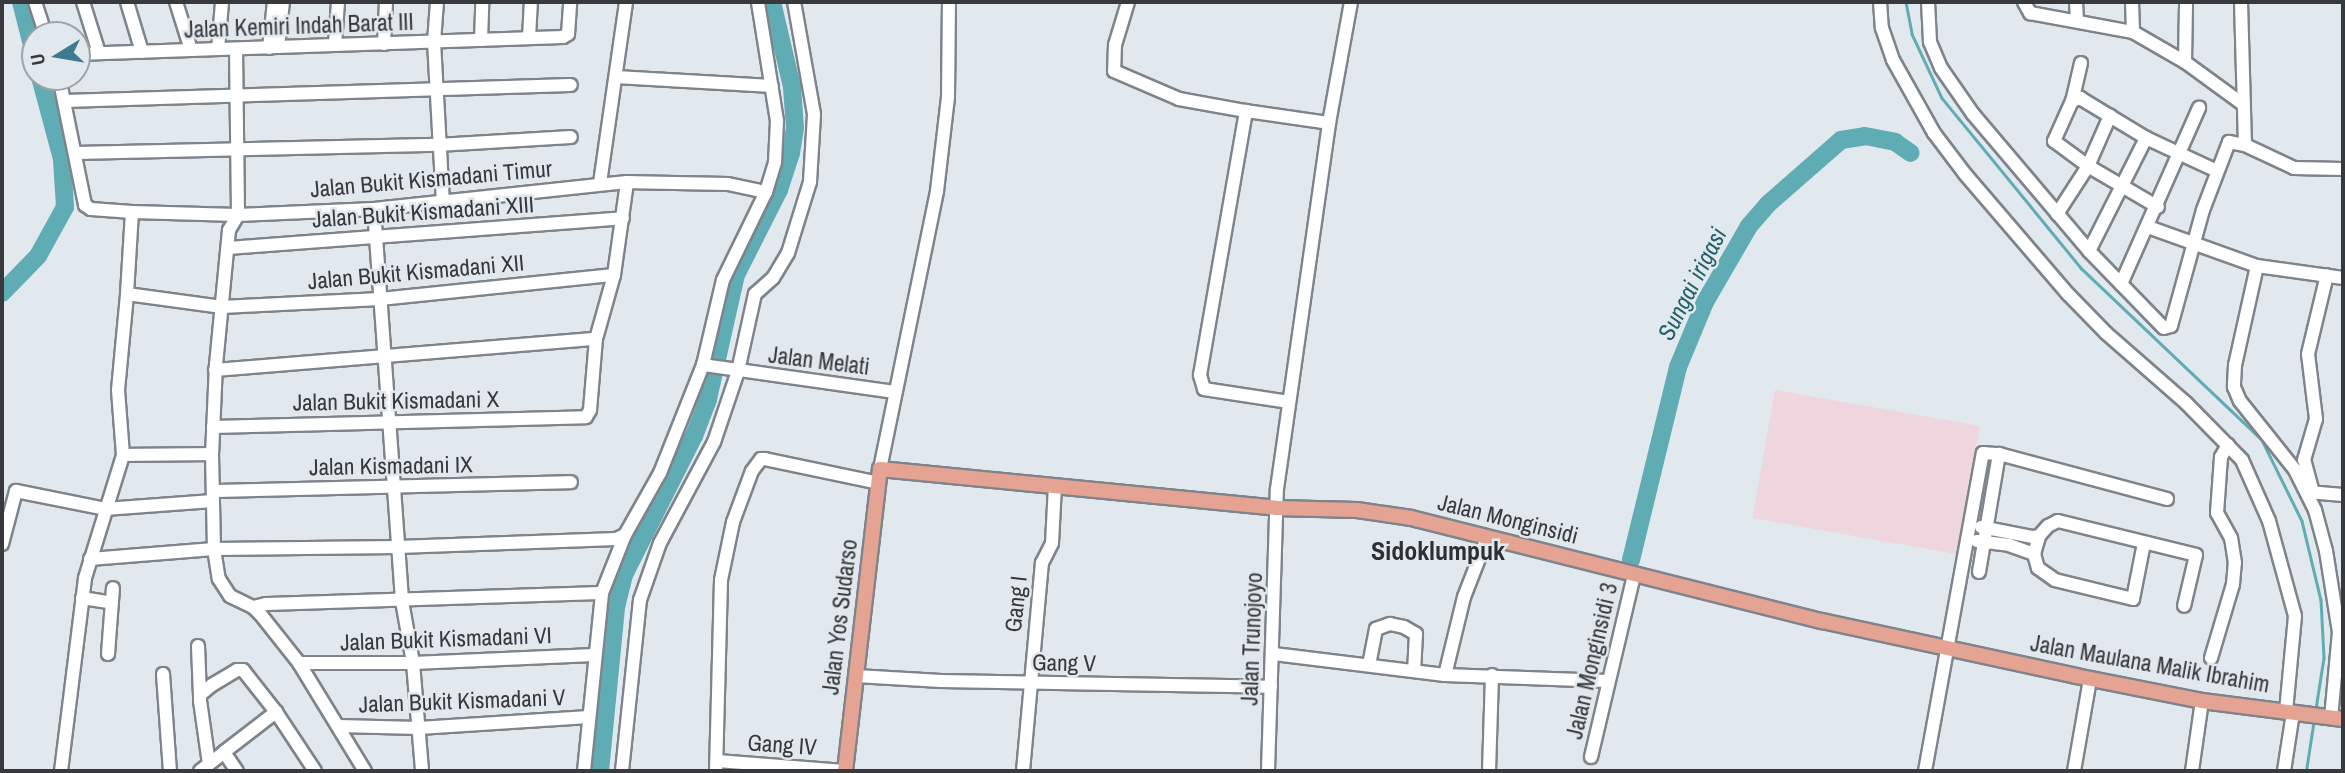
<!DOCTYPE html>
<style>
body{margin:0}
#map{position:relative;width:2345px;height:773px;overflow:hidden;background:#e1e8ee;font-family:"Archivo Narrow",sans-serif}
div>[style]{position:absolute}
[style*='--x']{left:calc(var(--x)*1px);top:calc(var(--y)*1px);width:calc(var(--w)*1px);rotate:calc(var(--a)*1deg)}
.education>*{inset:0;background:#eed5de;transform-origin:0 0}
.stream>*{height:2.5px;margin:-1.25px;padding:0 1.25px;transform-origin:1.25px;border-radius:1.25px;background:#60acb5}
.river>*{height:18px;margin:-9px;padding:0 9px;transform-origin:9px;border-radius:9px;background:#60acb5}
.roads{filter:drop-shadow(2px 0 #7e848a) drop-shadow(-2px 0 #7e848a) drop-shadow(0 2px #7e848a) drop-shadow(0 -2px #7e848a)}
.minor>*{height:12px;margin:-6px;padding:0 6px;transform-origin:6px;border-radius:6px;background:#fff}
.major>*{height:14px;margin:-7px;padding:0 7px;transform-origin:7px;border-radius:7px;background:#e5a493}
span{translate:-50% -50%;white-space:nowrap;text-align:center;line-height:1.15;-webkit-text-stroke:5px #e1e8ee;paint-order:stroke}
.street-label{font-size:23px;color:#37393c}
.water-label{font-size:24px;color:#226168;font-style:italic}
.quarter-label{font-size:26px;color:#2b3034;font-weight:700}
.frame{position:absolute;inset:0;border:4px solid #37393c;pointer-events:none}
.north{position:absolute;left:21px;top:21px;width:70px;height:70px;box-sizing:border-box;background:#e1e8ee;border:2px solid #9da2a7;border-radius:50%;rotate:259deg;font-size:19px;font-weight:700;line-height:28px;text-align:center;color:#37393c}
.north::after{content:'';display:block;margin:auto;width:24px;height:32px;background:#3d7b91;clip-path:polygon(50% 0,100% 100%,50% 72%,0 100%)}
</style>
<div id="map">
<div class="education">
<i style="left:1775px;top:390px;width:208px;height:130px;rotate:10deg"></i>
</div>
<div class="stream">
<i style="--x:1906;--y:2;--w:33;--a:79"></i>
<i style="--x:1912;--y:34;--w:71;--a:64.9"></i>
<i style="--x:1942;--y:98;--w:220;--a:50.7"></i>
<i style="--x:2081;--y:268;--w:250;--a:43.5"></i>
<i style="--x:2262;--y:440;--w:90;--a:63.7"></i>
<i style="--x:2302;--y:521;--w:81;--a:76.5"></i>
<i style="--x:2321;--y:600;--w:58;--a:87"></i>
<i style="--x:2324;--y:658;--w:52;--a:98.9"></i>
<i style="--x:2306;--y:771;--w:53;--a:-81.3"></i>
</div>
<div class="river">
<i style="--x:21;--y:2;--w:57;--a:75.7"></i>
<i style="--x:2;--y:293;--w:52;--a:-45.8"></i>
<i style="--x:38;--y:256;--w:56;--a:-61.1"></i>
<i style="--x:65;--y:207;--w:48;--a:-93.6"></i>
<i style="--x:62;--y:159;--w:85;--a:-105"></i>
<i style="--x:1631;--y:560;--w:199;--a:-76.3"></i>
<i style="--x:1678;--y:367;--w:70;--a:-67.4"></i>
<i style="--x:1705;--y:302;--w:88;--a:-59.9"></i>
<i style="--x:1749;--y:226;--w:29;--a:-49"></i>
<i style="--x:1768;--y:204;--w:97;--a:-41.2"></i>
<i style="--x:1841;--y:140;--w:24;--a:-9"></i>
<i style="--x:1865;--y:136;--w:31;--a:11"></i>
<i style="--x:1895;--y:142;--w:19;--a:35"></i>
<i style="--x:600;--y:771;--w:165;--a:-84.4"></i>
<i style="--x:616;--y:607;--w:33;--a:-76"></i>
<i style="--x:624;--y:575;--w:156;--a:-63.3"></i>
<i style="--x:694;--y:436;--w:40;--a:-69"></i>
<i style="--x:708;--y:399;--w:127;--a:-77.3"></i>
<i style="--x:736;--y:275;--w:95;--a:-63.2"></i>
<i style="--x:779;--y:190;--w:39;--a:-72"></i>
<i style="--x:791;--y:153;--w:25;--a:-81"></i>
<i style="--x:795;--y:128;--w:41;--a:-94.2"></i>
<i style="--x:792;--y:87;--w:87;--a:-103.2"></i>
</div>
<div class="roads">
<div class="minor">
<i style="--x:35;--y:2;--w:35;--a:72"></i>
<i style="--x:83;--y:2;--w:53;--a:72.6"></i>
<i style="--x:127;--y:2;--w:52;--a:73.3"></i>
<i style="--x:176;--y:2;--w:50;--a:72.6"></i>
<i style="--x:437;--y:2;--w:40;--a:94.3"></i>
<i style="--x:434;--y:42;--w:159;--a:86.8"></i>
<i style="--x:1128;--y:2;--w:45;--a:106.8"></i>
<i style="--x:1115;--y:45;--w:26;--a:92"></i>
<i style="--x:1114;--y:71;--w:71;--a:23.3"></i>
<i style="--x:1179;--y:99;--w:68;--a:10.2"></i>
<i style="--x:1880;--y:2;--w:26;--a:86"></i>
<i style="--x:1882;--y:28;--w:34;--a:71"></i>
<i style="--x:1893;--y:60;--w:84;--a:60.7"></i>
<i style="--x:1934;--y:133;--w:51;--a:52.9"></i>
<i style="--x:1965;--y:174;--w:158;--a:49.4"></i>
<i style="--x:2068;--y:294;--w:54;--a:45.7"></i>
<i style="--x:2106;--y:333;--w:106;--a:41.2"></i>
<i style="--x:2186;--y:403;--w:80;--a:45.5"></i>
<i style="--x:2242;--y:460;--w:67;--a:66.1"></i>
<i style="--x:2269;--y:521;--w:98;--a:74.7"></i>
<i style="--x:2295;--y:616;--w:96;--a:95.4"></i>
<i style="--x:1928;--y:2;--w:40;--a:87.1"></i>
<i style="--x:1930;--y:42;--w:28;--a:67"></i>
<i style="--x:1941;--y:68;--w:56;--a:55.2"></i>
<i style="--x:1973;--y:114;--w:180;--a:49.7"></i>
<i style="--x:2089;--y:251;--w:107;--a:45.8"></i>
<i style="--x:2164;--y:328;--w:7;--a:-16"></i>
<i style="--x:2171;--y:326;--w:120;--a:-74.6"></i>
<i style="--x:2203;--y:210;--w:73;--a:-69.1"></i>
<i style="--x:2229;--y:142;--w:16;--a:11"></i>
<i style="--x:2245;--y:145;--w:54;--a:25.1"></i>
<i style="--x:2294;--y:168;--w:49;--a:1.2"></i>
<i style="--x:2024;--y:2;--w:13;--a:61"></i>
<i style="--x:2030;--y:13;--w:105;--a:10.5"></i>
<i style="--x:2133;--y:32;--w:60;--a:30"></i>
<i style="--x:2185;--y:62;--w:73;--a:36.1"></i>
<i style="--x:2076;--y:2;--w:17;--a:87"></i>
<i style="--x:2132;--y:2;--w:30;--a:88"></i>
<i style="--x:2241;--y:2;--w:143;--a:88.4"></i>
<i style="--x:529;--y:38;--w:36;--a:-87"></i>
<i style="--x:481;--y:40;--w:38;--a:-88"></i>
<i style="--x:384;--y:44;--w:42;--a:-87.3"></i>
<i style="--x:335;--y:45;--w:43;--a:-86"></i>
<i style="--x:278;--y:47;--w:45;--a:-83.7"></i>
<i style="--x:269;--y:48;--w:46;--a:-83.8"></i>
<i style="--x:218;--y:49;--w:47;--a:-85.1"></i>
<i style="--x:236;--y:49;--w:166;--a:89.3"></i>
<i style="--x:238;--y:215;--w:17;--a:121"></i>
<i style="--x:229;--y:230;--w:135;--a:95.5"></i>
<i style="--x:216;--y:364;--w:90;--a:92.5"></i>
<i style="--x:212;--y:454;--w:95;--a:88.8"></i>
<i style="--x:214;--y:549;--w:30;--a:81"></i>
<i style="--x:219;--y:579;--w:20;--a:57"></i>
<i style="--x:230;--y:596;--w:25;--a:26"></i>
<i style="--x:253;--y:607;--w:11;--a:45"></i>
<i style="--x:261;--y:615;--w:61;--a:51.6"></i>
<i style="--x:299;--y:663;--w:127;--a:58.6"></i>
<i style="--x:77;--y:54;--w:486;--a:-2"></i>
<i style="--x:563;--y:37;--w:6;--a:-31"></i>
<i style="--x:568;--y:34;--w:32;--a:-86"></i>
<i style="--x:2185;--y:62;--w:60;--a:-89"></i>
<i style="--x:2081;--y:63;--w:39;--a:103"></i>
<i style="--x:2072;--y:101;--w:44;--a:114.2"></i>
<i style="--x:2054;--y:141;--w:42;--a:36.3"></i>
<i style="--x:2088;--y:166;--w:81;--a:30.4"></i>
<i style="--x:59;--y:77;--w:131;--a:78.5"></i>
<i style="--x:85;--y:205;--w:7;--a:34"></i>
<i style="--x:91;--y:209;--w:41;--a:4.2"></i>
<i style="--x:132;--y:212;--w:82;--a:93.5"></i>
<i style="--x:616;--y:77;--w:156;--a:3.3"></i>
<i style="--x:65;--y:101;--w:506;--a:-1.81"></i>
<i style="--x:2072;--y:101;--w:9;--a:-21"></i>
<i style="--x:2080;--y:98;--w:77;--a:31.2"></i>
<i style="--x:2146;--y:138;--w:78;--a:24.9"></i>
<i style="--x:76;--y:153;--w:362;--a:-1.3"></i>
<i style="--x:438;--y:145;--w:133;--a:-3.4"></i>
<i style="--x:600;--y:183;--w:183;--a:-81.8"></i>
<i style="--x:374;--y:209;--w:393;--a:85.9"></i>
<i style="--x:402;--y:601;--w:63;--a:79.9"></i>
<i style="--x:413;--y:663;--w:108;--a:85.2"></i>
<i style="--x:132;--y:212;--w:106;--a:1.6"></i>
<i style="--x:238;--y:215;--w:136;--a:-2.5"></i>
<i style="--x:374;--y:209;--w:254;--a:-6.1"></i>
<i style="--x:627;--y:182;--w:101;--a:1.1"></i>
<i style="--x:728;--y:184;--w:39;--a:12"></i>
<i style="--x:2057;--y:214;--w:57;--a:-57.1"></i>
<i style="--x:2088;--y:166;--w:55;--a:-66.3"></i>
<i style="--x:2148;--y:227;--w:116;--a:19.7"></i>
<i style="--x:2257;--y:266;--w:87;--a:7.9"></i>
<i style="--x:228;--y:248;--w:396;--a:-4.3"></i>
<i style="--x:2089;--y:251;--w:127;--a:-63.2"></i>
<i style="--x:2257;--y:266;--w:101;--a:102.5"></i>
<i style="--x:2235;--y:365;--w:22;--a:93"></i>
<i style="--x:2234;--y:387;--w:15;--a:67"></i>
<i style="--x:2240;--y:401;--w:88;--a:51.4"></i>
<i style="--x:2295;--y:470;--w:45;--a:63.4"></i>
<i style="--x:2315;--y:510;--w:42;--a:75"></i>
<i style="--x:2326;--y:551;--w:82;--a:80.9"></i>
<i style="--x:2339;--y:632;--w:86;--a:95.3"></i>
<i style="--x:2121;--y:284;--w:193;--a:-66.1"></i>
<i style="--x:703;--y:365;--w:193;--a:8"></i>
<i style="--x:215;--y:370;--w:382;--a:-4.7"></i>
<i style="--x:1289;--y:402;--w:86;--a:-171.3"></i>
<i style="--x:1204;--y:389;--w:15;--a:-106"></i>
<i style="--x:1200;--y:375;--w:268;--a:-80.1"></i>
<i style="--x:1246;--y:111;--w:84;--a:8.2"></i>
<i style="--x:213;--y:427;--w:373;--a:-1.5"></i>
<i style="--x:586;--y:417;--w:8;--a:-60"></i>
<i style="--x:590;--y:410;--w:71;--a:-85.2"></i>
<i style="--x:596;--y:339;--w:66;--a:-74.3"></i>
<i style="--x:614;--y:275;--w:94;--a:-82"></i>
<i style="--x:123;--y:455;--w:89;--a:-0.6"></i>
<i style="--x:880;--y:469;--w:284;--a:-78.4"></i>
<i style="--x:937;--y:191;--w:95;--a:-83.3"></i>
<i style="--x:948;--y:97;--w:95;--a:-89.4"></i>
<i style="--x:2312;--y:489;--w:30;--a:-105"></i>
<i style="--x:2304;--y:460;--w:43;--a:-73.7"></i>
<i style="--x:2316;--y:419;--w:65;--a:-97"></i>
<i style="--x:2308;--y:354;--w:81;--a:-76.5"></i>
<i style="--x:213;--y:491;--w:358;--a:-1.4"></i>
<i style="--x:2308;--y:492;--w:35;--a:5"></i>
<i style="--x:1981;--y:527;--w:53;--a:10.9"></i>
<i style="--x:2033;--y:537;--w:6;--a:-9"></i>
<i style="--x:1977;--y:541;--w:32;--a:7"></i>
<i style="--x:2009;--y:545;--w:27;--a:20"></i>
<i style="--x:2144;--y:543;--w:57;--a:101.1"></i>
<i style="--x:2133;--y:599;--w:80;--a:-166.3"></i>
<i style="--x:2055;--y:580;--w:21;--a:-145"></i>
<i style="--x:2038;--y:568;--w:15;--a:-106"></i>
<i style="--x:2034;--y:554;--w:19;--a:-74"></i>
<i style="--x:2039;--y:536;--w:13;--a:-48"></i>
<i style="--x:2048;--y:526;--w:11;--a:-27"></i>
<i style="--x:2058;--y:521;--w:142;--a:13.8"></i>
<i style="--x:2196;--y:555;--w:52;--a:103.2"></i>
<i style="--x:2;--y:544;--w:55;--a:-75.2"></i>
<i style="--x:16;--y:491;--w:91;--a:11.4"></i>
<i style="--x:105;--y:509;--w:108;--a:-4.2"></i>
<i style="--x:90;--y:559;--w:124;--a:-4.6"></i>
<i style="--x:214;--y:549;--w:184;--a:-0.6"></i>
<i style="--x:398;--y:547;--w:218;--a:-2.1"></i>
<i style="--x:616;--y:539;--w:10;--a:-24"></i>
<i style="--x:1979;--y:572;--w:120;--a:-80.4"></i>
<i style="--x:82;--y:598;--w:30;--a:9"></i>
<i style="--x:253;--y:607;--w:13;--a:-13"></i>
<i style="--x:266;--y:604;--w:336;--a:-1.9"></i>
<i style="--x:198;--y:646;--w:49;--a:87.7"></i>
<i style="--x:108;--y:654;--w:66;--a:-85.7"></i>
<i style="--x:1274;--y:654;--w:172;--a:7"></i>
<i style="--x:1445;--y:675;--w:162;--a:2.1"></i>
<i style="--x:2211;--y:658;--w:77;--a:-73.4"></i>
<i style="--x:2233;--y:584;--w:21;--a:-85"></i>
<i style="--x:2235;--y:563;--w:25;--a:-99"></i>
<i style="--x:2231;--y:538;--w:29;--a:-119"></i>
<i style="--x:2217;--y:513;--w:56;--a:-85.9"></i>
<i style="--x:2221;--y:457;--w:14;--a:-60"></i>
<i style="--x:299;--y:663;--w:114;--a:0"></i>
<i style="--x:413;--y:663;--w:181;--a:-2.5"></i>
<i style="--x:1369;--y:665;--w:37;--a:-79"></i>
<i style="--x:1376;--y:629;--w:15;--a:-20"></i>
<i style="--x:1390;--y:624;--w:14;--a:12"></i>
<i style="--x:1404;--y:627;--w:14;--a:30"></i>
<i style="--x:1416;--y:634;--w:35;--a:93"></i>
<i style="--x:163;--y:674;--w:97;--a:85.9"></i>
<i style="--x:1445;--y:675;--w:80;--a:-76.3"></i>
<i style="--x:1464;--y:597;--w:63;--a:-68.7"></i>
<i style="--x:856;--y:676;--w:85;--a:3.4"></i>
<i style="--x:941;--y:681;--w:330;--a:1"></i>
<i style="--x:338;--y:726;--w:81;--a:1.4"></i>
<i style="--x:419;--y:728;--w:170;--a:-3.7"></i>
<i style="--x:224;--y:752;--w:66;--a:-37.6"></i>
<i style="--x:276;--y:712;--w:71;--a:56.5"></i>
<i style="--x:1591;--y:757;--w:187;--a:-76.7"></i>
<i style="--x:717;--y:761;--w:128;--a:4.5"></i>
<i style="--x:209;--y:764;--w:64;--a:-98.1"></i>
<i style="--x:200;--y:701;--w:6;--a:-90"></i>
<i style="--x:200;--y:695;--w:16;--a:-40"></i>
<i style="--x:212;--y:685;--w:29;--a:-31"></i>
<i style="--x:237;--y:670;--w:6;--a:0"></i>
<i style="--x:243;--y:670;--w:53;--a:51.8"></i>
<i style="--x:61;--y:771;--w:194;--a:-82.9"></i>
<i style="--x:85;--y:578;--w:129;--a:-72.8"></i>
<i style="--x:123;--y:455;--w:65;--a:-94.4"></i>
<i style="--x:118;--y:390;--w:96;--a:-84.6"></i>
<i style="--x:127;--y:294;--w:96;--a:7.8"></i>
<i style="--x:222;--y:307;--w:158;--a:-2.9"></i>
<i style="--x:380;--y:299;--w:235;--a:-5.9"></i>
<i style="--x:200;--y:771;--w:31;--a:-38"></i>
<i style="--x:224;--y:752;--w:23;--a:56"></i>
<i style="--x:584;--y:771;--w:179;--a:-84.2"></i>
<i style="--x:602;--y:593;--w:62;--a:-68.4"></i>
<i style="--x:625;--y:535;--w:71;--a:-60.6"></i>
<i style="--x:660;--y:473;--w:116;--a:-68.3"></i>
<i style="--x:703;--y:365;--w:87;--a:-76.8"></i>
<i style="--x:723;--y:280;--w:98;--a:-64"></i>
<i style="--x:766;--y:192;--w:31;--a:-73"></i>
<i style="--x:775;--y:162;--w:41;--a:-87.2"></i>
<i style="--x:777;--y:121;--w:121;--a:-99.1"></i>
<i style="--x:622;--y:771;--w:172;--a:-84"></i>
<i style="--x:640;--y:600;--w:60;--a:-70.7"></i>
<i style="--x:660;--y:543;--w:115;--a:-61.9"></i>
<i style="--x:714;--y:442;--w:75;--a:-71.3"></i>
<i style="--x:738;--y:371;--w:79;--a:-77.6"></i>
<i style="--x:755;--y:294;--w:24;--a:-42"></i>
<i style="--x:773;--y:278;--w:29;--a:-59"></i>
<i style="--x:788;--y:253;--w:74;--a:-72.8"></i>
<i style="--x:810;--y:182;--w:68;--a:-86.6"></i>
<i style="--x:814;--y:114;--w:114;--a:-100.1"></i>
<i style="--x:716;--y:771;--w:191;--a:-88.5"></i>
<i style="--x:721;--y:580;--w:59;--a:-78.3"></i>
<i style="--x:733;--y:522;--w:54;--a:-69.6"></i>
<i style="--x:752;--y:471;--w:15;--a:-53"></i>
<i style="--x:761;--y:459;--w:4;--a:0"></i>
<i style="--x:765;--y:459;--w:116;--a:11.9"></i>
<i style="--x:1023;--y:771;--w:209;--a:-84.8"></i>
<i style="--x:1042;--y:563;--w:22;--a:-63"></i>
<i style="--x:1052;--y:543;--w:57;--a:-87"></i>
<i style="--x:1268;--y:771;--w:282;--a:-88.2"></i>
<i style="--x:1277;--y:489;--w:370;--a:-81.9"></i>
<i style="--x:1329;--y:123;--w:123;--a:-79.7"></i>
<i style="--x:1489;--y:771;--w:96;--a:-88.2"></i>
<i style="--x:1925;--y:771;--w:323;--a:-79.7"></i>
<i style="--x:1983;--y:453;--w:16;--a:4"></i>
<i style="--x:1999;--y:454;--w:174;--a:15"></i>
<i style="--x:2074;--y:771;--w:93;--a:-80.1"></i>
<i style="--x:2192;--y:771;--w:71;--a:-81.9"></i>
<i style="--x:2284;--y:771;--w:59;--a:-81.2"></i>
</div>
<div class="major">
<i style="--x:845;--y:771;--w:304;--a:-83.4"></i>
<i style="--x:880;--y:469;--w:398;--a:5.6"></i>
<i style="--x:1276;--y:508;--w:81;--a:1.4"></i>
<i style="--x:1357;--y:510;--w:55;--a:8.4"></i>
<i style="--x:1411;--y:518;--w:424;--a:14.1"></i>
<i style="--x:1822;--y:621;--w:260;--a:12.2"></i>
<i style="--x:2076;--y:676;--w:128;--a:11.2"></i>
<i style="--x:2202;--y:701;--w:142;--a:7.3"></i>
</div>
</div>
<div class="street-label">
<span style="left:299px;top:26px;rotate:-2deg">Jalan Kemiri Indah Barat III</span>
<span style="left:431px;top:179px;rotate:-5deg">Jalan Bukit Kismadani Timur</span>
<span style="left:423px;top:212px;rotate:-4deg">Jalan Bukit Kismadani XIII</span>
<span style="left:416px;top:272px;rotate:-5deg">Jalan Bukit Kismadani XII</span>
<span style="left:819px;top:361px;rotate:7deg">Jalan Melati</span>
<span style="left:396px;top:401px;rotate:-1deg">Jalan Bukit Kismadani X</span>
<span style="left:391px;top:466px;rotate:-1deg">Jalan Kismadani IX</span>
<span style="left:1508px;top:519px;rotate:14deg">Jalan Monginsidi</span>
<span style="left:1016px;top:604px;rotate:-84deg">Gang I</span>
<span style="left:840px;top:617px;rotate:-83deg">Jalan Yos Sudarso</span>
<span style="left:446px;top:639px;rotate:-2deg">Jalan Bukit Kismadani VI</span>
<span style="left:1252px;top:639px;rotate:-88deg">Jalan Trunojoyo</span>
<span style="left:1592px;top:661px;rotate:-77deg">Jalan Monginsidi 3</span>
<span style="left:1064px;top:663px;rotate:1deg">Gang V</span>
<span style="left:2150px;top:664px;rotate:10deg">Jalan Maulana Malik Ibrahim</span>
<span style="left:462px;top:701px;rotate:-2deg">Jalan Bukit Kismadani V</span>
<span style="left:782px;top:745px;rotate:4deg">Gang IV</span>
</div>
<div class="water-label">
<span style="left:1692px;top:284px;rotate:-63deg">Sungai irigasi</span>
</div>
<div class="quarter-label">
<span style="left:1438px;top:551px">Sidoklumpuk</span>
</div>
<div class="frame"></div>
<div class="north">U</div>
</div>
